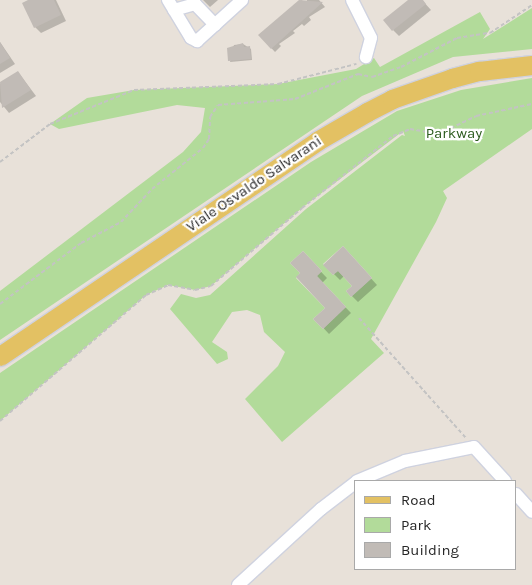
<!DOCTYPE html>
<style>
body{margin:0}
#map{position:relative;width:532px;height:585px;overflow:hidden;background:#e8e1d9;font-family:Karla,sans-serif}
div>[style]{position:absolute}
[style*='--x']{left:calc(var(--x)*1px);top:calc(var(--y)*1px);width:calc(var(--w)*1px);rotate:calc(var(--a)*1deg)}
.green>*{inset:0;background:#b2db9a}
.shadow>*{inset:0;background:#0003}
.building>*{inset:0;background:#c1bbb6}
.path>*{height:2px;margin-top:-1px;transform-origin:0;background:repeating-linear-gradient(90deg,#c3c3c3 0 4px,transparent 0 6.5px)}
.roads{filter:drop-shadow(1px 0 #cfd2df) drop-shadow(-1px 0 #cfd2df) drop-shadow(0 1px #cfd2df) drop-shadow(0 -1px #cfd2df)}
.street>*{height:12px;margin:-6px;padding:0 6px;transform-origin:6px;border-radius:6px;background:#fff}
.primary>*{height:19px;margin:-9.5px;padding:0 9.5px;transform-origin:9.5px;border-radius:9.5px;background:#e3c163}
span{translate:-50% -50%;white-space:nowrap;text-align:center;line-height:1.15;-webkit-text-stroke:4.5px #fff;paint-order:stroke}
.park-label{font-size:15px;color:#2d5c1f}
.street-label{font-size:15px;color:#272727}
.legend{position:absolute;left:354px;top:480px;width:162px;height:90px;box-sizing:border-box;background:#fff;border:1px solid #a9a9a9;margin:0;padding:6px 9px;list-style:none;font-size:15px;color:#272727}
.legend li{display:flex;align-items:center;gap:10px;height:25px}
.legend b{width:25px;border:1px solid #a9a9a9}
</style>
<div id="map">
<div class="green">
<i style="clip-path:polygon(532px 8px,532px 49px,453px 57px,362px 96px,0 340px,0 291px,183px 152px,201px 132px,205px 108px,177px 105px,59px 129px,50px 124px,87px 98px,134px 90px,278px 84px,356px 69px,374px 58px,380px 67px,480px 12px,490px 29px,483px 39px)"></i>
<i style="clip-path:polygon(evenodd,532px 78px,532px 129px,443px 191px,447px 198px,436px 222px,371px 339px,384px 353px,282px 442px,245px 399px,278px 366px,285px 352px,264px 332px,260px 315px,247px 310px,232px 312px,212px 342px,227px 352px,228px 359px,217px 364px,170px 309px,181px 294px,196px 298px,210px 295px,306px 209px,402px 135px,405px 136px,403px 131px,302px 208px,211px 286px,195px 290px,168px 285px,146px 295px,0 421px,0 373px,311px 162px,397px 111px,461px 90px,532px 78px,343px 246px,372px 278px,351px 297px,346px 291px,352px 286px,338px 271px,333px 275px,323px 264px,343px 246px,532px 78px,303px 251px,322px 271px,317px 276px,346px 307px,323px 329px,313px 319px,325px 308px,296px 278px,300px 273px,290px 263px,303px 251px)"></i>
</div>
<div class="shadow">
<i style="clip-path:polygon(30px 0,56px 0,66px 21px,41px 33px,35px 27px)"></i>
<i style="clip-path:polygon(203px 0,218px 0,210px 7px)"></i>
<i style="clip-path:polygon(301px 0,307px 3px,307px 0,319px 0,325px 7px,309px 17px,311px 20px,304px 26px,302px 24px,293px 31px,295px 33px,279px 44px,281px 46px,275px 52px,259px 35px,265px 30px,278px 43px,269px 29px)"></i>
<i style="clip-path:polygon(410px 0,422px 0,431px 10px,399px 36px,393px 30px)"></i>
<i style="clip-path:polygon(0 42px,15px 64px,0 73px)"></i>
<i style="clip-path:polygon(243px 44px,251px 49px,252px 60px,230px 62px,234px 45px)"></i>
<i style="clip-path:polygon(18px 72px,36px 96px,9px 113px,0 102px,0 84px)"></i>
<i style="clip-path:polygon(303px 253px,327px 278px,322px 283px,351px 313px,329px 334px,315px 319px,326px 308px,302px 273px)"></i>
<i style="clip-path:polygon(348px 253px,377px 285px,358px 302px,348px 292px,353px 286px,344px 276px,340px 280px,325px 265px)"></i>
</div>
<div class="building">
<i style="clip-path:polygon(28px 0,54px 0,61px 15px,34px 28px,22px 3px)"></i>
<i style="clip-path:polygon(299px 0,323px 2px,271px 49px,258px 35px)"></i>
<i style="clip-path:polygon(408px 0,423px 0,426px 4px,392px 31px,383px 20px)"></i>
<i style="clip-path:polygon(0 42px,10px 58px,0 64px)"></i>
<i style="clip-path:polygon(243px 43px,244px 47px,250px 46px,251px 59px,228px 61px,227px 48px)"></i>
<i style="clip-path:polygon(18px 71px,31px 90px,2px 108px,0 82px)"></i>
<i style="clip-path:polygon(343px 246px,372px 278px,351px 297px,346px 291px,352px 286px,338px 271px,333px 275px,323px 265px)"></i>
<i style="clip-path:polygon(303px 251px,322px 271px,317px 276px,346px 307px,323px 329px,313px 319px,325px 308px,296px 277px,300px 273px,290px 263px)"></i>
</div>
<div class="path">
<i style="--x:0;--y:162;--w:63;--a:-37.2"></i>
<i style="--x:50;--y:124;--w:91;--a:-22"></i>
<i style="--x:134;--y:90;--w:144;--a:-2.4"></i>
<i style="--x:278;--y:84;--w:81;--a:-14.4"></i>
<i style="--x:0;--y:304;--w:101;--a:-37"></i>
<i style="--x:81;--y:243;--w:45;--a:-27.7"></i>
<i style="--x:121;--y:222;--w:45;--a:-46.8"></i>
<i style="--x:152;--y:189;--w:65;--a:-38.8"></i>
<i style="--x:203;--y:148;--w:11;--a:-56"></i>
<i style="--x:209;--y:139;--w:22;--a:-87"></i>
<i style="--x:210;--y:117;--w:14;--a:-56"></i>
<i style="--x:218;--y:105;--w:77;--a:-4.5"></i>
<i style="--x:295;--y:99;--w:68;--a:-21.6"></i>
<i style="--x:358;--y:74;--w:14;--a:12"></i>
<i style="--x:372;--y:77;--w:31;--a:-19"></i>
<i style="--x:401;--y:67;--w:63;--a:-27.4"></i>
<i style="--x:457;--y:38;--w:33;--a:-9"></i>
<i style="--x:490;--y:33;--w:50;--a:-33.7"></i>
<i style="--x:359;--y:318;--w:161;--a:48.3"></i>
<i style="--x:0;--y:421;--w:193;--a:-40.8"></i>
<i style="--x:146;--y:295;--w:24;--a:-24"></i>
<i style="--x:168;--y:285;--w:27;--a:10"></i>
<i style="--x:195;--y:290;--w:16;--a:-14"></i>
<i style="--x:211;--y:286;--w:120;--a:-40.6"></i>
<i style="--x:302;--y:208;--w:116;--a:-38.4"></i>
<i style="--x:393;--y:136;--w:18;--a:-22"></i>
<i style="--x:410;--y:129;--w:29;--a:10"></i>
<i style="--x:439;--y:134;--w:41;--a:-25.9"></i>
<i style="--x:476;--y:116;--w:57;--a:-12.1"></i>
</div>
<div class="roads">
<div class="street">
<i style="--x:168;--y:0;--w:44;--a:58.8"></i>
<i style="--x:191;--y:38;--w:7;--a:27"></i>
<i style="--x:197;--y:41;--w:61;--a:-42.3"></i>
<i style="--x:352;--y:0;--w:42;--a:63.4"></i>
<i style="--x:371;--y:38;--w:20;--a:105"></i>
<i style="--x:174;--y:10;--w:22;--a:-16"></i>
<i style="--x:195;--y:4;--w:29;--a:46"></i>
<i style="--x:357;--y:481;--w:52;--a:-22.6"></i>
<i style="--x:405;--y:461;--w:70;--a:-11.5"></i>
<i style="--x:474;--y:447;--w:46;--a:47.6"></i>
<i style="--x:516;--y:494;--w:24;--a:48"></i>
<i style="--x:238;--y:585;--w:113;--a:-42.5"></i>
<i style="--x:321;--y:509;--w:44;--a:-37.6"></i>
</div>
<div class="primary">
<i style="--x:0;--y:356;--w:383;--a:-34.1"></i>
<i style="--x:317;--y:141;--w:58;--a:-30.1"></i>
<i style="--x:367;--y:112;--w:28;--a:-27"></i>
<i style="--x:392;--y:99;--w:64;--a:-19.3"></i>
<i style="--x:452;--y:78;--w:28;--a:-15"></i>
<i style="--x:479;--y:71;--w:53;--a:-6.5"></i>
</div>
</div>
<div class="park-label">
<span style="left:454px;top:134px">Parkway</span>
</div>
<div class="street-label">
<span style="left:254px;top:184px;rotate:-34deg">Viale Osvaldo Salvarani</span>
</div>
<ul class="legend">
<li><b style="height:6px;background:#e3c163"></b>Road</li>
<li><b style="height:14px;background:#b2db9a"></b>Park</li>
<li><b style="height:14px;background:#c1bbb6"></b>Building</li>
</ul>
</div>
